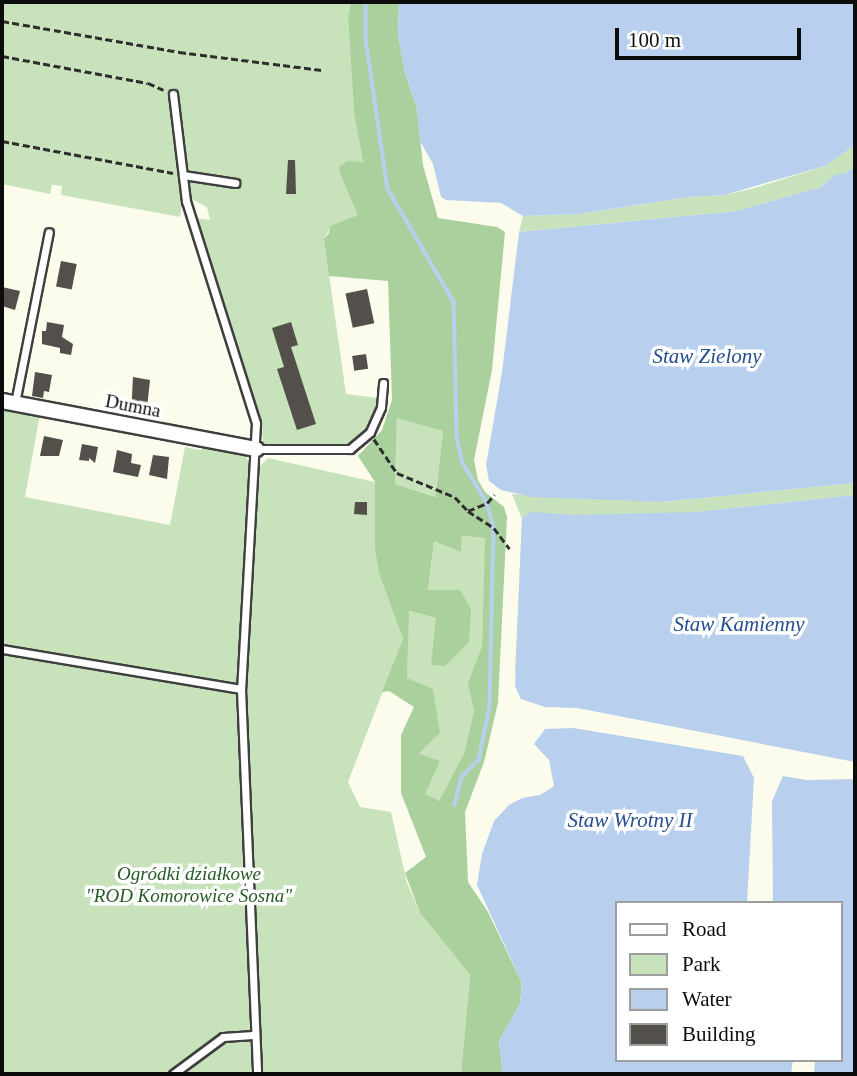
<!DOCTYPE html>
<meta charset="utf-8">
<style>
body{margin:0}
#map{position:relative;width:857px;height:1076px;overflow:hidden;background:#fcfced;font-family:Georgia,serif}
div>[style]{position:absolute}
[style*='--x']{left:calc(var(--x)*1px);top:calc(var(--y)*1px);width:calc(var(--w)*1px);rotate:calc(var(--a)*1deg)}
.green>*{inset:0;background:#c8e2bb}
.forest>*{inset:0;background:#aad19d}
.water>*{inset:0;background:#b8d0ed}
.stream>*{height:3.5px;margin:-1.75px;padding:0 1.75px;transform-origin:1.75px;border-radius:1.75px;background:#b8d0ed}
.building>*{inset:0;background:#534f4a;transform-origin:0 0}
.path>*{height:2.5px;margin-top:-1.25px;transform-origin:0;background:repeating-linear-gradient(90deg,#2e2e2e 0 7px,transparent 0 10.5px)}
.roads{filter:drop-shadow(2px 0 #3f3f3f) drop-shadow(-2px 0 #3f3f3f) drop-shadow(0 2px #3f3f3f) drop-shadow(0 -2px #3f3f3f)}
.service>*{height:7px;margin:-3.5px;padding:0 3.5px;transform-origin:3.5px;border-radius:3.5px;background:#fff}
.minor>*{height:14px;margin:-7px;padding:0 7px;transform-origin:7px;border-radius:7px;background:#fff}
span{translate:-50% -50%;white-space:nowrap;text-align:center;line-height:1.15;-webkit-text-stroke:7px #fff;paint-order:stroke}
.street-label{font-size:19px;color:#0c0c0c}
.park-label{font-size:19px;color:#265a25;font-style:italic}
.water-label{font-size:21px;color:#264d8c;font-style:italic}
.frame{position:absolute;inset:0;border:4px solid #0c0c0c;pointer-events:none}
.legend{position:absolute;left:615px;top:901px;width:228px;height:161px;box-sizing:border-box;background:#fff;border:2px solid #9e9e9e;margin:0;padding:9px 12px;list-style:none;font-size:21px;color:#0c0c0c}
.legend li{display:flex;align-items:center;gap:14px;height:35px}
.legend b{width:35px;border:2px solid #9e9e9e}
.scale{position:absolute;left:615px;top:28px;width:186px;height:32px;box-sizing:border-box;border:4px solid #0c0c0c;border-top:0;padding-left:9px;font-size:21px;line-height:24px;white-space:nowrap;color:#0c0c0c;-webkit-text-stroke:5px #fff;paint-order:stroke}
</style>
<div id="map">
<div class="green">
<i style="clip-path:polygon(2px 2px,351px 2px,348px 16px,354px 112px,363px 163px,339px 170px,359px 215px,331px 226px,324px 239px,346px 394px,378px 398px,379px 404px,368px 431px,348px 445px,263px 444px,262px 422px,196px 218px,210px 220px,207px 207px,193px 200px,182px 202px,180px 217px,61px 195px,62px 186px,55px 185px,52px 185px,50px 194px,2px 184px)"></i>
<i style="clip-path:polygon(855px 145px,855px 167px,845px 174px,834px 175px,821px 187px,737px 211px,519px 232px,523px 216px,579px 214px,689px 197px,724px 195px,755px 188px,825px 166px)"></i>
<i style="clip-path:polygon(4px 408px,40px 414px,25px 497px,170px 525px,185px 447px,200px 450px,208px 445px,244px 453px,250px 465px,255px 466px,259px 467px,268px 458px,375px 482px,375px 550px,379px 574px,403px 639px,348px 782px,360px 807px,391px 812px,407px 883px,420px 913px,470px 975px,461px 1074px,2px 1074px)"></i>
<i style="clip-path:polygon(397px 417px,443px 431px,437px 497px,395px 484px)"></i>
<i style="clip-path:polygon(855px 483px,855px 495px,715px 510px,515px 672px,522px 519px,512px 494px,661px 502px)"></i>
<i style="clip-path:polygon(462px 536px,486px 538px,482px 646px,469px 683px,474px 711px,464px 753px,439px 801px,425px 795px,419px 754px,440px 733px,407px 678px,408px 611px,436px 618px,469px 642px,428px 590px,434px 541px,461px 551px)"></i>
</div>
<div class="forest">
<i style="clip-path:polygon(evenodd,351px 2px,399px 2px,398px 35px,405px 72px,417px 109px,423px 165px,438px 218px,497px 227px,505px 232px,492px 370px,474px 460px,478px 480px,485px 492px,504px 507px,507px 517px,498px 703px,484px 762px,465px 812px,468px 882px,488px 912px,522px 983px,520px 1004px,499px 1041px,503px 1074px,461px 1074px,470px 975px,420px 913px,405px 873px,426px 857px,401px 793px,401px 735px,414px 707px,389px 691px,382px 692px,403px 639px,379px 574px,375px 550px,375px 482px,358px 456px,382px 430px,392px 400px,388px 281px,329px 276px,324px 239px,329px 233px,330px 226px,358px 215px,339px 171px,340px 166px,348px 161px,363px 162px,354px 113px,348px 16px,351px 2px,397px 418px,443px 431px,436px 497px,395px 484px,397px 418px,351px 2px,462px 536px,485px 538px,482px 646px,468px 683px,474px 711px,464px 753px,439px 801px,425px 794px,440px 761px,419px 754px,440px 733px,433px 689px,407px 678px,409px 611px,436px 618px,431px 665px,445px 666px,469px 642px,471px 609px,460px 590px,428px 590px,434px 541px,461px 552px,462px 536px)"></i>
</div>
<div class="water">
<i style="clip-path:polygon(399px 2px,855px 2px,855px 145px,825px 166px,724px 195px,689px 197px,579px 214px,523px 216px,501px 203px,446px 200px,441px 197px,433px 164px,420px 141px,417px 109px,405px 72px,398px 35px)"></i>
<i style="clip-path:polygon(855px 167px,855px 483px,661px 502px,532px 497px,501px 490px,489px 481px,486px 465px,502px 372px,519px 232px,737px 211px,821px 187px,834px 175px,845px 173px)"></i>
<i style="clip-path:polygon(855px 495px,855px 762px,577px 708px,545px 707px,521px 699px,515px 686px,522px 519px,530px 512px,576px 515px,695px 512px)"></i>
<i style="clip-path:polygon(573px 728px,743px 756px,754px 778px,747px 903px,617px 903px,617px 1060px,793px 1060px,791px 1074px,503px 1074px,499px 1041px,520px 1004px,522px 983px,477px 885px,482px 854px,494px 821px,509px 805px,522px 798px,540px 795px,554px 786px,549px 760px,534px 744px,545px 729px)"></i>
<i style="clip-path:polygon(783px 776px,807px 780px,855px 779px,855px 1074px,814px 1074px,815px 1060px,841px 1060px,841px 903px,773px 903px,772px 801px)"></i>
</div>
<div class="stream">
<i style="--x:366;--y:2;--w:37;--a:90"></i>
<i style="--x:366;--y:39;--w:152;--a:81.7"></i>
<i style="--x:388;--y:189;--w:131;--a:59.7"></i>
<i style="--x:454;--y:302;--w:136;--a:88.7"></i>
<i style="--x:457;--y:438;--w:26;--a:77"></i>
<i style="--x:463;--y:463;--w:47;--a:59"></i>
<i style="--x:487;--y:503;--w:26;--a:74"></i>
<i style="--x:494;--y:528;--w:179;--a:91.3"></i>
<i style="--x:490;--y:707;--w:54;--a:101.7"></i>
<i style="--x:479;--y:760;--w:24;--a:135"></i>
<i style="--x:462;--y:777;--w:29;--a:104"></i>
</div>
<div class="building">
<i style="clip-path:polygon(288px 160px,295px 160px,296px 194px,286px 194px)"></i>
<i style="left:61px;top:261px;width:16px;height:26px;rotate:11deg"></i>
<i style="clip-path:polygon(2px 287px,20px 291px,15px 310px,2px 306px)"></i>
<i style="left:367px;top:289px;width:35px;height:22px;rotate:78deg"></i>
<i style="clip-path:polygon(47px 322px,64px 325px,62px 337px,73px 344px,71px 355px,60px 353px,60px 348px,42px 344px,42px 331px,46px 331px)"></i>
<i style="clip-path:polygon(291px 322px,298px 345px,291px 347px,316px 424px,297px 430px,277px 369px,284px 367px,272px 328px)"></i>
<i style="left:366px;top:354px;width:15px;height:14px;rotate:82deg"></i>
<i style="clip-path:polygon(35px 372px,52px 375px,49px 392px,44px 391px,43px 398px,32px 396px)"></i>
<i style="clip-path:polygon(133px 377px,150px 380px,146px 417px,131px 415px)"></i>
<i style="clip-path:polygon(44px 436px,63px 440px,59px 456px,40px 456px)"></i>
<i style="clip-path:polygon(82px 444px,98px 447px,95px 463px,89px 458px,89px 461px,79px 460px)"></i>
<i style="clip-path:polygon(117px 450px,132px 454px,131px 463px,141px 465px,138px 477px,113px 472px)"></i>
<i style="clip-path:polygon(153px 455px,169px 457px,167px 479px,149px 475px)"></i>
<i style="clip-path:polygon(355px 502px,367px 502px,367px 515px,354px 514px)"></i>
</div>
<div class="path">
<i style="--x:2;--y:21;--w:180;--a:9.9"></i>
<i style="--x:179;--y:52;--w:144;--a:7.2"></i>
<i style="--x:2;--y:56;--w:148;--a:10.5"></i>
<i style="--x:148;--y:83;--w:17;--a:24"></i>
<i style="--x:2;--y:141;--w:174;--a:10.6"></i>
<i style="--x:374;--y:439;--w:41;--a:55.9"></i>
<i style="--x:397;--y:473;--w:63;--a:22.5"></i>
<i style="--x:455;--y:497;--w:19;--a:47"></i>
<i style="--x:468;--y:511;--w:21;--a:-23"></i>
<i style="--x:487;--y:503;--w:11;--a:-49"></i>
<i style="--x:468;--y:511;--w:31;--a:33"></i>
<i style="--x:494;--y:528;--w:26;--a:53"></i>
</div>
<div class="roads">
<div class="service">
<i style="--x:173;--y:94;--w:108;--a:83.1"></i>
<i style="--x:186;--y:201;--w:233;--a:72.5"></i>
<i style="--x:256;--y:423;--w:266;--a:93.2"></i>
<i style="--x:241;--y:689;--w:385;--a:87.6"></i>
<i style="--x:183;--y:175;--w:53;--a:8.7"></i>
<i style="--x:15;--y:403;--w:174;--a:-78.8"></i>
<i style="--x:257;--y:449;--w:93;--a:0"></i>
<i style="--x:350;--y:449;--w:26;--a:-40"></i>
<i style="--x:370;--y:432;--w:27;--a:-66"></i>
<i style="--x:381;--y:407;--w:24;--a:-85"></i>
<i style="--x:2;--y:649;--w:242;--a:9.5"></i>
<i style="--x:173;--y:1074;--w:62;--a:-36.5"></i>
<i style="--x:223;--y:1037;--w:30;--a:-4"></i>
</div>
<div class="minor">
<i style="--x:2;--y:401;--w:259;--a:10.7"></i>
</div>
</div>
<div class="street-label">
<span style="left:133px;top:406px;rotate:11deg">Dumna</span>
</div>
<div class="park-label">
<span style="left:189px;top:885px">Ogródki działkowe<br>"ROD Komorowice Sosna"</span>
</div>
<div class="water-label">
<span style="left:707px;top:356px">Staw Zielony</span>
<span style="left:739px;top:624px">Staw Kamienny</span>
<span style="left:630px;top:820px">Staw Wrotny II</span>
</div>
<div class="frame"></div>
<ul class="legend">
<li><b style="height:9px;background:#fff"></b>Road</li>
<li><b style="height:19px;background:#c8e2bb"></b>Park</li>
<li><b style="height:19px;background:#b8d0ed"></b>Water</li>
<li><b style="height:19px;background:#534f4a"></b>Building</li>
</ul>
<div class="scale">100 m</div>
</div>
